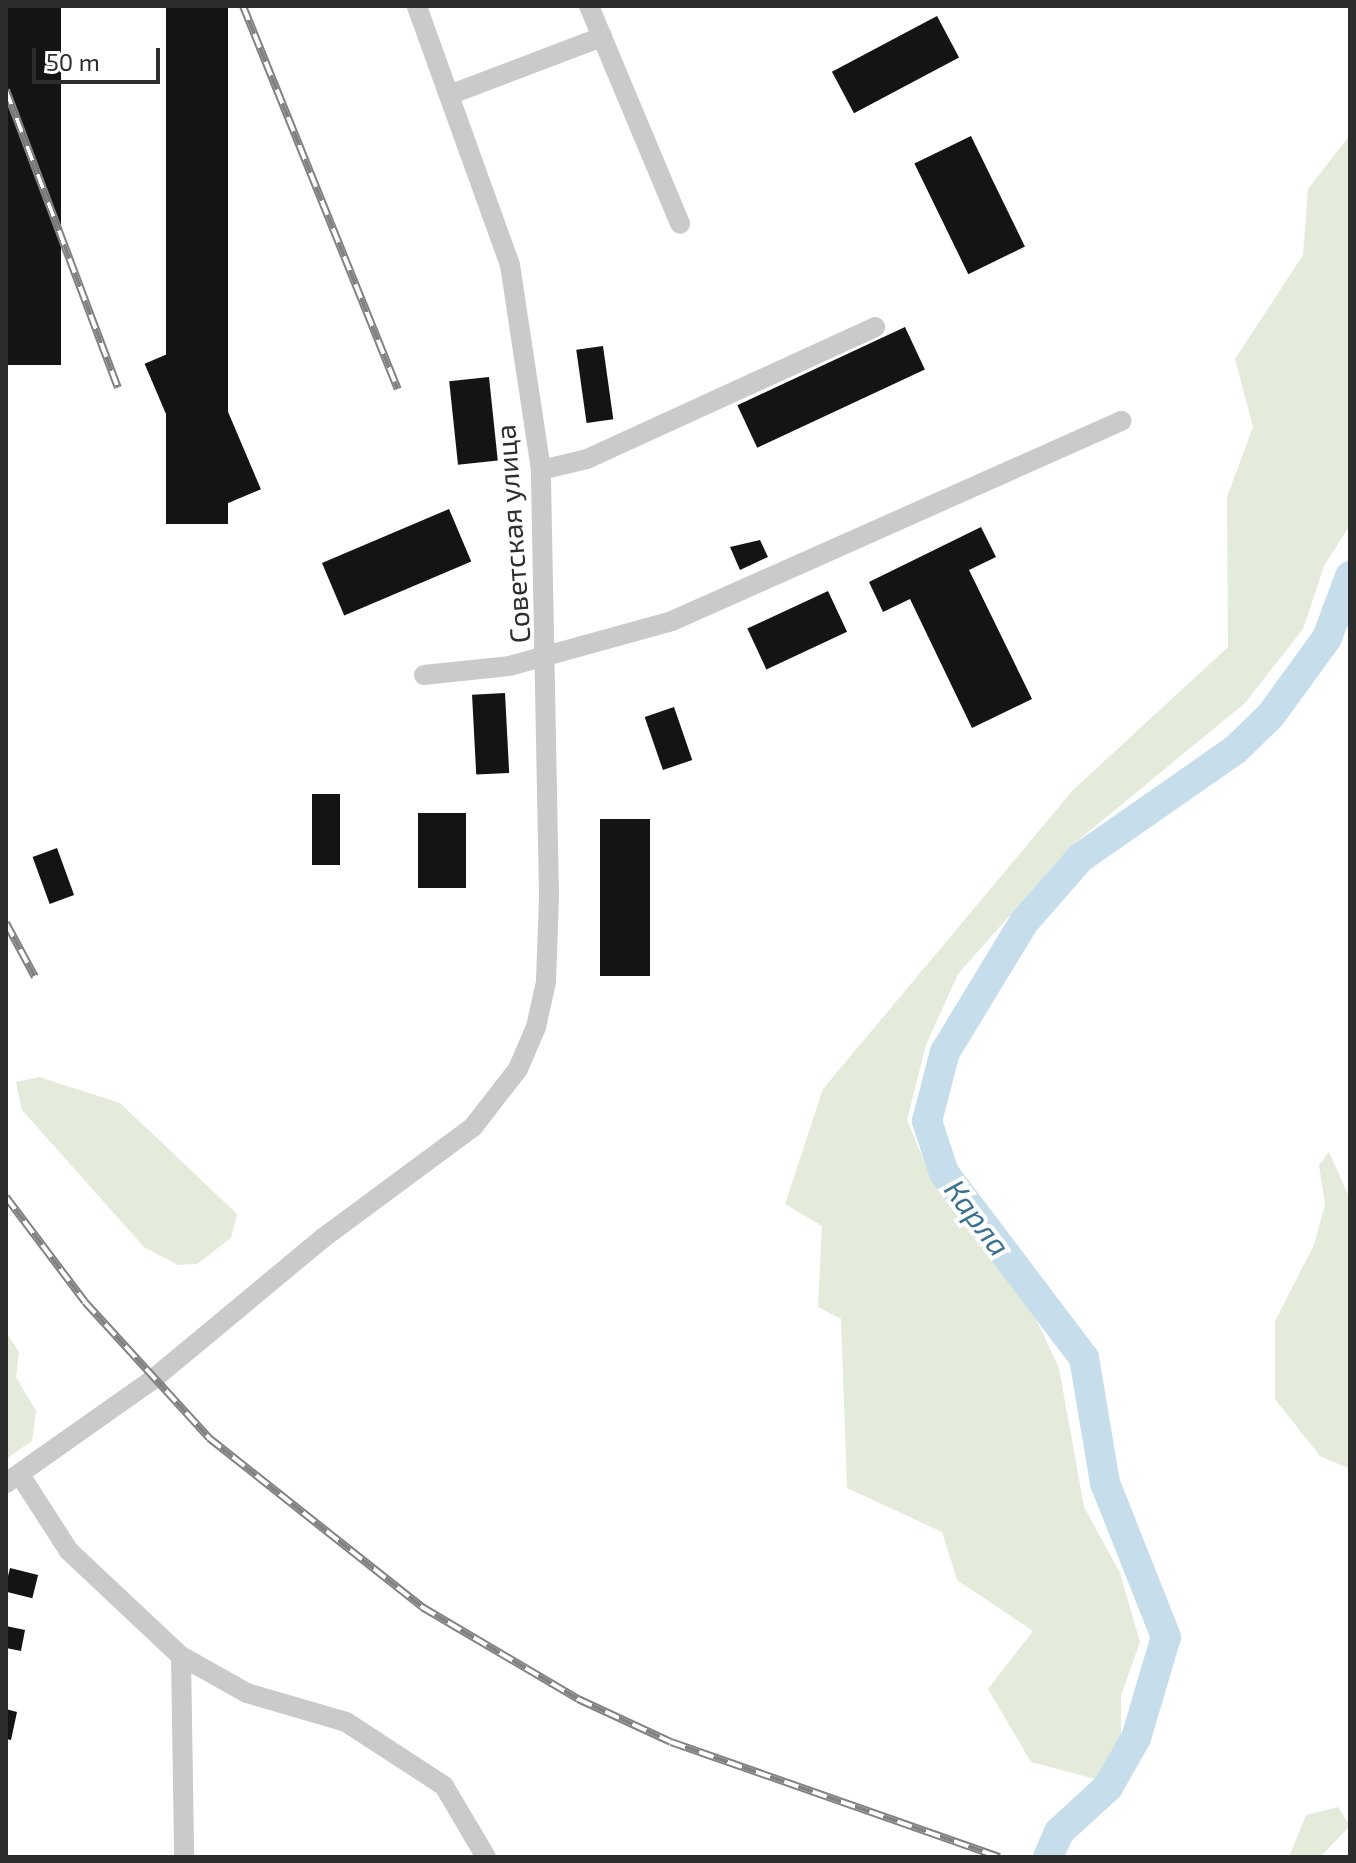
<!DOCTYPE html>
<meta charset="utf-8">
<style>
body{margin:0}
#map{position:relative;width:1356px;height:1863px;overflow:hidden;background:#fff;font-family:"Exo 2",sans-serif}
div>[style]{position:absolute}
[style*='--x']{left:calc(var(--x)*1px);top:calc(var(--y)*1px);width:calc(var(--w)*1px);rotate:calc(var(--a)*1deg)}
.green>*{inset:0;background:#e4ebdb}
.river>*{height:30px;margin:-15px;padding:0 15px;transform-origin:15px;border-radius:15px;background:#c6deeb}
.building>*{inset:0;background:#141414;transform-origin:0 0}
.minor>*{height:20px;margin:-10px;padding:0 10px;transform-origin:10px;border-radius:10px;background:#cacaca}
.rail>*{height:8px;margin-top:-4px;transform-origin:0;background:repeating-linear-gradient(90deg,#fff 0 15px,#828282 0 30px);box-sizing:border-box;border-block:2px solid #828282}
span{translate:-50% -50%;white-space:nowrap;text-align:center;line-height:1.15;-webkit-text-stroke:8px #fff;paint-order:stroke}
.street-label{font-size:28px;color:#2d2d2d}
.water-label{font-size:30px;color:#3b7190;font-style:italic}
.frame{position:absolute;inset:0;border:8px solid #2d2d2d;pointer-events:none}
.scale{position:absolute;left:32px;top:48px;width:128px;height:36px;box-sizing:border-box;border:4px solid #2d2d2d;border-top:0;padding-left:10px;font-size:24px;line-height:28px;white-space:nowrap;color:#2d2d2d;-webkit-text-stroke:6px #fff;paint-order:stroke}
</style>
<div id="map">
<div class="green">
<i style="clip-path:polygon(1350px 135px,1350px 525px,1324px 566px,1303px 629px,1245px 703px,1070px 847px,958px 974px,926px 1045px,907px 1120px,932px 1180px,1022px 1289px,1059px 1368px,1084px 1507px,1120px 1573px,1140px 1642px,1121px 1696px,1121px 1743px,1095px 1779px,1031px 1762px,988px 1689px,1033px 1631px,957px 1580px,942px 1532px,847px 1488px,841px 1319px,818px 1307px,822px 1226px,785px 1204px,823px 1089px,1073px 790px,1228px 647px,1227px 497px,1253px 427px,1235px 359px,1303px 255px,1308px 189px)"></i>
<i style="clip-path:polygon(39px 1077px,120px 1103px,237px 1214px,231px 1238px,197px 1264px,178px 1265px,144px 1247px,22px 1110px,16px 1082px)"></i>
<i style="clip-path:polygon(1329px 1152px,1350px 1199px,1350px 1469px,1320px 1456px,1275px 1399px,1275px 1321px,1314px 1245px,1325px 1205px,1319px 1165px)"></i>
<i style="clip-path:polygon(6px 1332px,19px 1352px,16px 1377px,36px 1411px,32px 1441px,6px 1459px)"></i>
<i style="clip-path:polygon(1338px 1807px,1350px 1826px,1320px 1857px,1289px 1857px,1306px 1815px)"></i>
</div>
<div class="river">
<i style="--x:1048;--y:1857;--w:27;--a:-66"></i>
<i style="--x:1059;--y:1832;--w:67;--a:-42.6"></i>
<i style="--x:1108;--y:1787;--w:56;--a:-60.3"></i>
<i style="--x:1136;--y:1738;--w:105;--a:-73.5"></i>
<i style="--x:1166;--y:1637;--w:166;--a:-111.6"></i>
<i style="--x:1105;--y:1483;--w:127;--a:-99.5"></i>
<i style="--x:1084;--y:1358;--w:232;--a:-127.1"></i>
<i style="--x:944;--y:1173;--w:55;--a:-108.1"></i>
<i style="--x:927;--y:1121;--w:71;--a:-75.4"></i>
<i style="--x:945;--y:1052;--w:152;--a:-58.7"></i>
<i style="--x:1024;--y:922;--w:85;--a:-48.8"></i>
<i style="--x:1080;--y:858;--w:189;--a:-34.9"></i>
<i style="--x:1235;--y:750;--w:50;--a:-44.2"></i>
<i style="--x:1271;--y:715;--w:95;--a:-54"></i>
<i style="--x:1327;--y:638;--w:66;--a:-69.6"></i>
</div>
<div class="building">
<i style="left:6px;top:6px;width:55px;height:359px"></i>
<i style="left:166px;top:6px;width:62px;height:518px"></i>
<i style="left:937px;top:16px;width:47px;height:119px;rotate:62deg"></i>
<i style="left:971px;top:136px;width:123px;height:63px;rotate:64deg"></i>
<i style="clip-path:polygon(6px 236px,40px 321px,6px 335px)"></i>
<i style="left:905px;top:327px;width:47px;height:185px;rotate:65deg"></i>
<i style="left:198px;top:341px;width:161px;height:58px;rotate:67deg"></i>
<i style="left:603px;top:346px;width:74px;height:27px;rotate:82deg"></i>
<i style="left:489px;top:377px;width:84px;height:40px;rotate:84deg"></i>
<i style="left:449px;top:509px;width:57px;height:138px;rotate:67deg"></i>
<i style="clip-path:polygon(981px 527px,996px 557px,969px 570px,1032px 699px,972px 728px,910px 599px,883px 612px,869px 582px)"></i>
<i style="clip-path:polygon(760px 540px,768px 557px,740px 570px,730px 547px)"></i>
<i style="left:828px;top:591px;width:45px;height:89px;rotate:65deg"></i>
<i style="left:505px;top:693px;width:80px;height:33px;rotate:87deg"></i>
<i style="left:674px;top:707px;width:56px;height:31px;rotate:71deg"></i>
<i style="left:312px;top:794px;width:28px;height:71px"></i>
<i style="left:418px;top:813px;width:48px;height:75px"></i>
<i style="left:600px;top:819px;width:50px;height:157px"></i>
<i style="left:57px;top:848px;width:50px;height:26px;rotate:70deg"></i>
<i style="left:10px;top:1568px;width:29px;height:24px;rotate:14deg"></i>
<i style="clip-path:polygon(6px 1626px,25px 1630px,21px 1651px,6px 1648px)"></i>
<i style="clip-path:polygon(6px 1709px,17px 1712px,11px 1740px,6px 1739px)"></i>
</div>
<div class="minor">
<i style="--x:589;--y:6;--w:236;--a:67.3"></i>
<i style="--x:449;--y:95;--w:164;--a:-20.8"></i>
<i style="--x:541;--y:470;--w:47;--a:-13.4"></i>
<i style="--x:587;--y:459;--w:317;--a:-24.6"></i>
<i style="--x:424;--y:675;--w:85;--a:-6"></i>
<i style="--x:509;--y:666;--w:169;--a:-15.4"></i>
<i style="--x:672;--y:621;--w:492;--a:-24"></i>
<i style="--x:20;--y:1475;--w:90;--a:57.2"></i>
<i style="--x:69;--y:1551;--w:154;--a:43.2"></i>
<i style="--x:181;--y:1656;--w:76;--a:29.3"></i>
<i style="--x:247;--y:1693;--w:103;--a:16.3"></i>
<i style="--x:346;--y:1722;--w:117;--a:33.1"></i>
<i style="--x:444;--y:1786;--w:82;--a:59.4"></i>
<i style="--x:6;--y:1483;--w:179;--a:-35.2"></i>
<i style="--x:152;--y:1380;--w:222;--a:-39.7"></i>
<i style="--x:323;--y:1238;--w:187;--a:-36.5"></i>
<i style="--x:473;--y:1127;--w:73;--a:-52.2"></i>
<i style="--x:518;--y:1069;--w:46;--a:-66.8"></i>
<i style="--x:536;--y:1027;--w:46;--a:-77.5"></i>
<i style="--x:546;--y:982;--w:86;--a:-88"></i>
<i style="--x:549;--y:896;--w:426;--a:-91.1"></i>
<i style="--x:541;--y:470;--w:207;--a:-98.6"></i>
<i style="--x:510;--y:265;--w:275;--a:-109.8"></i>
<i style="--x:181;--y:1656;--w:201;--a:89.1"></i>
</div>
<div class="rail">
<i style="--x:243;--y:6;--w:413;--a:68"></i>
<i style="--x:6;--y:90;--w:318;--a:69.4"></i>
<i style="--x:6;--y:923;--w:61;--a:61.8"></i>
<i style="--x:6;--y:1197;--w:131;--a:53"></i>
<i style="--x:85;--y:1302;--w:184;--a:47.6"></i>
<i style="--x:209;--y:1438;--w:272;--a:38.4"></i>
<i style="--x:422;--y:1607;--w:181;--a:30.5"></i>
<i style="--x:578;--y:1699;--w:102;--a:24.8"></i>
<i style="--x:671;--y:1742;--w:348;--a:19.3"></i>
</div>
<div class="street-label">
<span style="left:512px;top:534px;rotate:-94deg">Советская улица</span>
</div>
<div class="water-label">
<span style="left:978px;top:1217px;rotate:53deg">Карла</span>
</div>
<div class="frame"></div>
<div class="scale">50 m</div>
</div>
